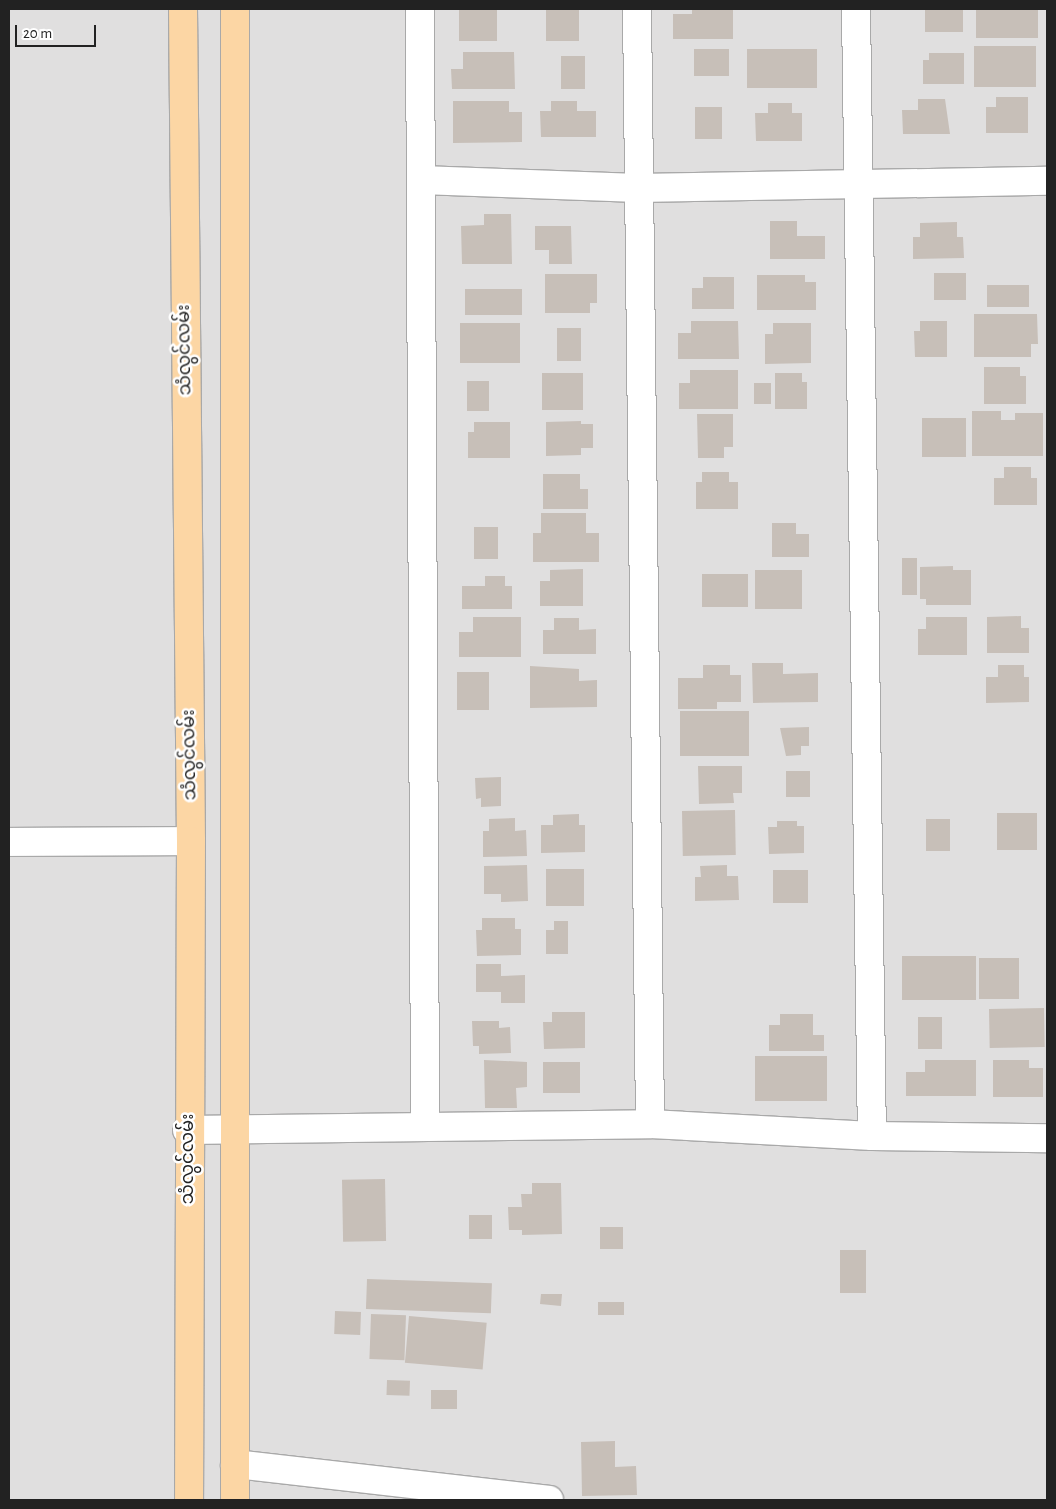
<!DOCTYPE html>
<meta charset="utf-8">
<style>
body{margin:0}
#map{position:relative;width:1056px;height:1509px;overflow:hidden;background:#f2efe9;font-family:"Alegreya Sans","Noto Sans Myanmar",sans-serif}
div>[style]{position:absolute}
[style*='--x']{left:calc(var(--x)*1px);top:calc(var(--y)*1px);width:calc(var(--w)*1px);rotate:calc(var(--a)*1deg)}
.residential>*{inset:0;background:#e0dfdf;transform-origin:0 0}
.building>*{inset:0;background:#c7bfb8;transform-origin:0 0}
.roads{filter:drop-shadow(1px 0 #a9a9a9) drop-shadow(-1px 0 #a9a9a9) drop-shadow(0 1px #a9a9a9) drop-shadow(0 -1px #a9a9a9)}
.minor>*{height:28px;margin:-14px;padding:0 14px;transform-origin:14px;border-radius:14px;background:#fff}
.major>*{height:28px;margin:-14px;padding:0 14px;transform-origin:14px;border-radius:14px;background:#fcd6a4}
span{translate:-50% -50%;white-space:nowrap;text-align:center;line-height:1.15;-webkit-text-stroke:5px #fff;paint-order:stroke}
.street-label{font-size:18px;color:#222}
.frame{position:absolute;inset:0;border:10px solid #222;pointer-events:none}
.scale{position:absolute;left:15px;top:25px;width:81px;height:22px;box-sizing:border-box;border:2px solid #222;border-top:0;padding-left:6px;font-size:15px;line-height:18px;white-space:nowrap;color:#222;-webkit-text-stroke:4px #fff;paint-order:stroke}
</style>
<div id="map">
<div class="residential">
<i style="left:9px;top:9px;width:1038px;height:1491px"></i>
</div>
<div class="building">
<i style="left:459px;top:9px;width:38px;height:32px"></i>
<i style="left:546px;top:9px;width:33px;height:32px"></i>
<i style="clip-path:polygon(692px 9px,733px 9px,733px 39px,673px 39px,673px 14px,692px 14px)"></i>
<i style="left:925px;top:9px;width:38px;height:23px"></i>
<i style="left:976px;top:9px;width:62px;height:29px"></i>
<i style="left:974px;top:46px;width:62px;height:41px"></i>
<i style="left:694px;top:49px;width:35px;height:27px"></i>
<i style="left:817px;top:49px;width:39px;height:70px;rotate:90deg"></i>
<i style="clip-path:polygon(463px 52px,514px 52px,515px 89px,452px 89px,451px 69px,463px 69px)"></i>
<i style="clip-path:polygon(929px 53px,964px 53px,964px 84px,923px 84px,923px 60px,929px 60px)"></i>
<i style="left:561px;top:56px;width:24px;height:33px"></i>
<i style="clip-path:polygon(996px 97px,1028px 97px,1028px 133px,986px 133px,986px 107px,996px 107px)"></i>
<i style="clip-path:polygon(918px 99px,945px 99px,950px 134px,903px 134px,902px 110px,918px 110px)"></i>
<i style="clip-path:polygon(453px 101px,509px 101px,509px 112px,522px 112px,522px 142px,453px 143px)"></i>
<i style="clip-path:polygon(551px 101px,577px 101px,577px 111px,596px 111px,596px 137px,541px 137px,540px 111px,551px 111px)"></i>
<i style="clip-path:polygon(768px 103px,792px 103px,792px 113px,802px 113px,802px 141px,756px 141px,755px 113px,768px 113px)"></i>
<i style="left:695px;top:107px;width:27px;height:32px"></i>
<i style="clip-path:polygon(484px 214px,511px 214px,512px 264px,462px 264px,461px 226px,484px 225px)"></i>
<i style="clip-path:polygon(770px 221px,797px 221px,797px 236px,825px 236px,825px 259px,770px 259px)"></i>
<i style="clip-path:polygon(957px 222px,957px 237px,963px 237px,964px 258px,913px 259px,913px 237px,920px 237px,920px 223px)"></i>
<i style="clip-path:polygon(535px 226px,571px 226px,572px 264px,549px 264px,549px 250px,535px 250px)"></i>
<i style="left:934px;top:273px;width:32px;height:27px"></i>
<i style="clip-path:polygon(545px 274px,597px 274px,597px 303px,590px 303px,590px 313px,545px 313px)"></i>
<i style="clip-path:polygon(757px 275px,805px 275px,805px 282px,816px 282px,816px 310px,757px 310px)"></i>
<i style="clip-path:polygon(703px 277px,734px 277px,734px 309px,692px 309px,692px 288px,703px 288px)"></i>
<i style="left:987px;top:285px;width:42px;height:22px"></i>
<i style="left:465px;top:289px;width:57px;height:26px"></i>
<i style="clip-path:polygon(974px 314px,1037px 314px,1038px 344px,1031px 344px,1031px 357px,974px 357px)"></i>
<i style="clip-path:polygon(691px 321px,738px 321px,739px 359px,678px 359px,678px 333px,691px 333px)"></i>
<i style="clip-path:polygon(920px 321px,947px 321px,947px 357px,915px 357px,914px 331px,920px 331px)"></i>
<i style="left:460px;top:323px;width:60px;height:40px"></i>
<i style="clip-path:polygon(773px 323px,811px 323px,811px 363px,765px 364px,765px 334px,773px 334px)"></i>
<i style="left:557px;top:328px;width:24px;height:33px"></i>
<i style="clip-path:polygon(984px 367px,1020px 367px,1020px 376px,1026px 376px,1026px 404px,984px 404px)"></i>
<i style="clip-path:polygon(690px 370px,738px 370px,738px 409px,679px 409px,679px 383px,690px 383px)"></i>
<i style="left:542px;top:373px;width:41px;height:37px"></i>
<i style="clip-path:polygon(775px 373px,802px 373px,802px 382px,807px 382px,807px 409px,775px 409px)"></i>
<i style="left:467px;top:381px;width:22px;height:30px"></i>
<i style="left:754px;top:383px;width:17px;height:21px"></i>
<i style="clip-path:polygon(972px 411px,1001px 411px,1001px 420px,1015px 420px,1015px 413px,1043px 413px,1043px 456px,972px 456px)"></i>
<i style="clip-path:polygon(697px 414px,733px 414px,733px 447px,724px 447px,724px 458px,698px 458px)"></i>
<i style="left:966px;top:418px;width:39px;height:44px;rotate:90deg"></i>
<i style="clip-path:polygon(581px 421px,581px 424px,593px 424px,593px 448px,581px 448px,581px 455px,546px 456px,546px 422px)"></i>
<i style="clip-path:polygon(474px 422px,510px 422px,510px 458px,468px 458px,468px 432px,474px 432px)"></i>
<i style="clip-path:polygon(1004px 467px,1031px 467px,1031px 478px,1037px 478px,1037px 505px,994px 505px,994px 478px,1004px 478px)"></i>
<i style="clip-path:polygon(702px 472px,729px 472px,729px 482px,738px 482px,738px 509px,696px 509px,696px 482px,702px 482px)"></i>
<i style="clip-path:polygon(543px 474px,580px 474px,580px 489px,588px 489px,588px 509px,543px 509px)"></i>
<i style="clip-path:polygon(541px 513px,586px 513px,586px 533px,599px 533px,599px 562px,533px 562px,533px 533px,541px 533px)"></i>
<i style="clip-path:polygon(772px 523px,796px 523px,796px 534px,809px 534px,809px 557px,772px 557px)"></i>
<i style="left:498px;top:527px;width:32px;height:24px;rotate:90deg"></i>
<i style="left:917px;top:558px;width:37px;height:15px;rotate:90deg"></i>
<i style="clip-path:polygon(953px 566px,953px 570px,971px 570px,971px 605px,926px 605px,926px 599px,920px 599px,920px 567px)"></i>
<i style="clip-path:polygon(583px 569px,583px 606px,540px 606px,540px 581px,550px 581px,550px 570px)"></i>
<i style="left:755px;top:570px;width:47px;height:39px"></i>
<i style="left:702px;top:574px;width:46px;height:33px"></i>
<i style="clip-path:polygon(485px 576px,505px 576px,505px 586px,512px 586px,512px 609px,462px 609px,462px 586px,485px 586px)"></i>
<i style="clip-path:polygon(1021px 616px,1021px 628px,1029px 628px,1029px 653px,987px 653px,987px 617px)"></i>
<i style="clip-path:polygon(473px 617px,521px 617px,521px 657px,459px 657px,459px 632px,473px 632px)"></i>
<i style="clip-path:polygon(926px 617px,967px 617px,967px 655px,918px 655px,918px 629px,926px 629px)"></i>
<i style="clip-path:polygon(554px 618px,579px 618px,579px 630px,596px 629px,596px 654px,543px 654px,543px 630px,554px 630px)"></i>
<i style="clip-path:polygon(752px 663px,783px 663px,783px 674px,818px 673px,818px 702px,753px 703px)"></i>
<i style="clip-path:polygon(703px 665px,730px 665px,730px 675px,741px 675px,741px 702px,717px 702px,717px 709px,678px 709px,678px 678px,703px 678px)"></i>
<i style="clip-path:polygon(998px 665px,1024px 665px,1024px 677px,1029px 677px,1029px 702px,986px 703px,986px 677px,998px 677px)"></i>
<i style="clip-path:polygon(530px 666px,579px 669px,579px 681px,597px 680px,597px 707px,530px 708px)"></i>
<i style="left:457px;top:672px;width:32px;height:38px"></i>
<i style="left:680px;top:711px;width:69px;height:45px"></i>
<i style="clip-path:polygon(809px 727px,809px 746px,801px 746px,801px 755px,786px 756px,780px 728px)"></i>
<i style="clip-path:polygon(698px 766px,742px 766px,742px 793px,733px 793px,734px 803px,699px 804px)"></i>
<i style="left:786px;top:771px;width:24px;height:26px"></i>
<i style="clip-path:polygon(501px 777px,501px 806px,481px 807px,481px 798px,476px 799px,475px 778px)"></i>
<i style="left:735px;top:810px;width:45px;height:53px;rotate:89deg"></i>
<i style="left:1037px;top:813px;width:37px;height:40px;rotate:90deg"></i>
<i style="clip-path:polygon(579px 814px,579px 825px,585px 825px,585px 852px,541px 853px,541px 825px,553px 825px,553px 815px)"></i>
<i style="clip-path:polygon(515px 818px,515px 831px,526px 830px,527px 856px,483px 857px,483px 831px,489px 831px,489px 819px)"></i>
<i style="left:926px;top:819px;width:24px;height:32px"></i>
<i style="clip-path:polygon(777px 821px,797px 821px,797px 826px,804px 826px,804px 853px,769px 854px,768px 827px,777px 827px)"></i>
<i style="clip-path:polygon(527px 865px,528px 901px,501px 902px,501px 894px,484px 894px,484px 866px)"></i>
<i style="clip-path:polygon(727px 865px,727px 876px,738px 876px,739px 900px,695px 901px,695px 877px,701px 877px,700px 866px)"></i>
<i style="left:546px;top:869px;width:38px;height:37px"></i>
<i style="left:773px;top:870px;width:35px;height:33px"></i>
<i style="clip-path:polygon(482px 918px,515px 918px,515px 929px,521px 929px,521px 955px,477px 956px,476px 930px,482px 930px)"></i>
<i style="clip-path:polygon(554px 921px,568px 921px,568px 954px,546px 954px,546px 930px,554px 930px)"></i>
<i style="left:902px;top:956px;width:74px;height:44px"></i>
<i style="left:979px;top:958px;width:40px;height:41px"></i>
<i style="clip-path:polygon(476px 964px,501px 964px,501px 976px,525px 975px,525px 1003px,501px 1003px,501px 992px,476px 992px)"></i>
<i style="left:1044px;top:1008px;width:39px;height:55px;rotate:89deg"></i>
<i style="clip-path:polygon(552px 1012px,585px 1012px,585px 1048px,544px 1049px,543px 1022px,552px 1022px)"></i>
<i style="clip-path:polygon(780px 1014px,813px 1014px,813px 1035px,824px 1035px,824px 1051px,769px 1051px,769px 1025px,780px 1025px)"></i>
<i style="left:918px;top:1017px;width:24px;height:32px"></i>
<i style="clip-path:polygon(472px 1021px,499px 1021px,499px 1028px,510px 1027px,511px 1053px,479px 1054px,479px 1046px,473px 1046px)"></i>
<i style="left:755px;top:1056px;width:72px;height:45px"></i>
<i style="clip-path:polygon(484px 1060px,527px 1062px,527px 1087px,516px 1088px,517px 1108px,485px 1108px)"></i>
<i style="clip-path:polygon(925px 1060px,976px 1060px,976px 1096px,906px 1096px,906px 1072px,925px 1072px)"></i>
<i style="clip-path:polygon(993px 1060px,1029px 1060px,1029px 1068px,1043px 1068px,1043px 1097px,993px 1097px)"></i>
<i style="left:580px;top:1062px;width:31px;height:37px;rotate:90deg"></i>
<i style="left:385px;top:1179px;width:62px;height:43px;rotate:89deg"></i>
<i style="clip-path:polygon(532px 1183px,561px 1183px,562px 1234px,522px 1235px,522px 1230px,509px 1230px,508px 1207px,522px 1207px,521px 1194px,532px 1194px)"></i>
<i style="left:469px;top:1215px;width:23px;height:24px"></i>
<i style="left:600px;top:1227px;width:23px;height:22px"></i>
<i style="left:840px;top:1250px;width:26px;height:43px"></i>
<i style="left:367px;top:1279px;width:125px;height:30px;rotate:2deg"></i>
<i style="clip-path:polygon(541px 1294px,562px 1294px,561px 1306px,540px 1304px)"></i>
<i style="left:624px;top:1302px;width:13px;height:26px;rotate:90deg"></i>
<i style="left:335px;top:1311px;width:26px;height:23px;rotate:2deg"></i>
<i style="left:371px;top:1314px;width:35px;height:45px;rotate:2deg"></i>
<i style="left:409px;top:1316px;width:78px;height:47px;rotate:5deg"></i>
<i style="left:387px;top:1380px;width:23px;height:15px;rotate:2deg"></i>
<i style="left:431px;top:1390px;width:26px;height:19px"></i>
<i style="clip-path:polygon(615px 1441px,615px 1467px,636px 1466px,637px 1495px,582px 1496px,581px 1442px)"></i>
</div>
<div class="roads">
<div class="minor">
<i style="--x:420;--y:9;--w:1118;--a:89.74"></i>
<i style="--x:637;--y:9;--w:1115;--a:89.33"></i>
<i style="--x:856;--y:9;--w:1127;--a:89.19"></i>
<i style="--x:421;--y:180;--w:217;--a:2.1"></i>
<i style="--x:638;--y:188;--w:409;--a:-1"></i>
<i style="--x:9;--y:842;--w:182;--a:-0.3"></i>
<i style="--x:187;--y:1130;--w:463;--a:-0.7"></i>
<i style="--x:650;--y:1124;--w:222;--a:3.1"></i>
<i style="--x:872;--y:1136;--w:175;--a:0.7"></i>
<i style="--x:235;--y:1464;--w:316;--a:6.5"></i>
</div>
<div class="major">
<i style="--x:183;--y:9;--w:832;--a:89.45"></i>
<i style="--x:191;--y:841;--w:659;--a:90.17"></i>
<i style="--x:235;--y:9;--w:1491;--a:90"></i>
</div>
</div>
<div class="street-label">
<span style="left:185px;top:350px;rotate:-91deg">သံလွင်လမ်း</span>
<span style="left:190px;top:755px;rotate:-91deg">သံလွင်လမ်း</span>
<span style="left:188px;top:1159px;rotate:-90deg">သံလွင်လမ်း</span>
</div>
<div class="frame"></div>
<div class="scale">20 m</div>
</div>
